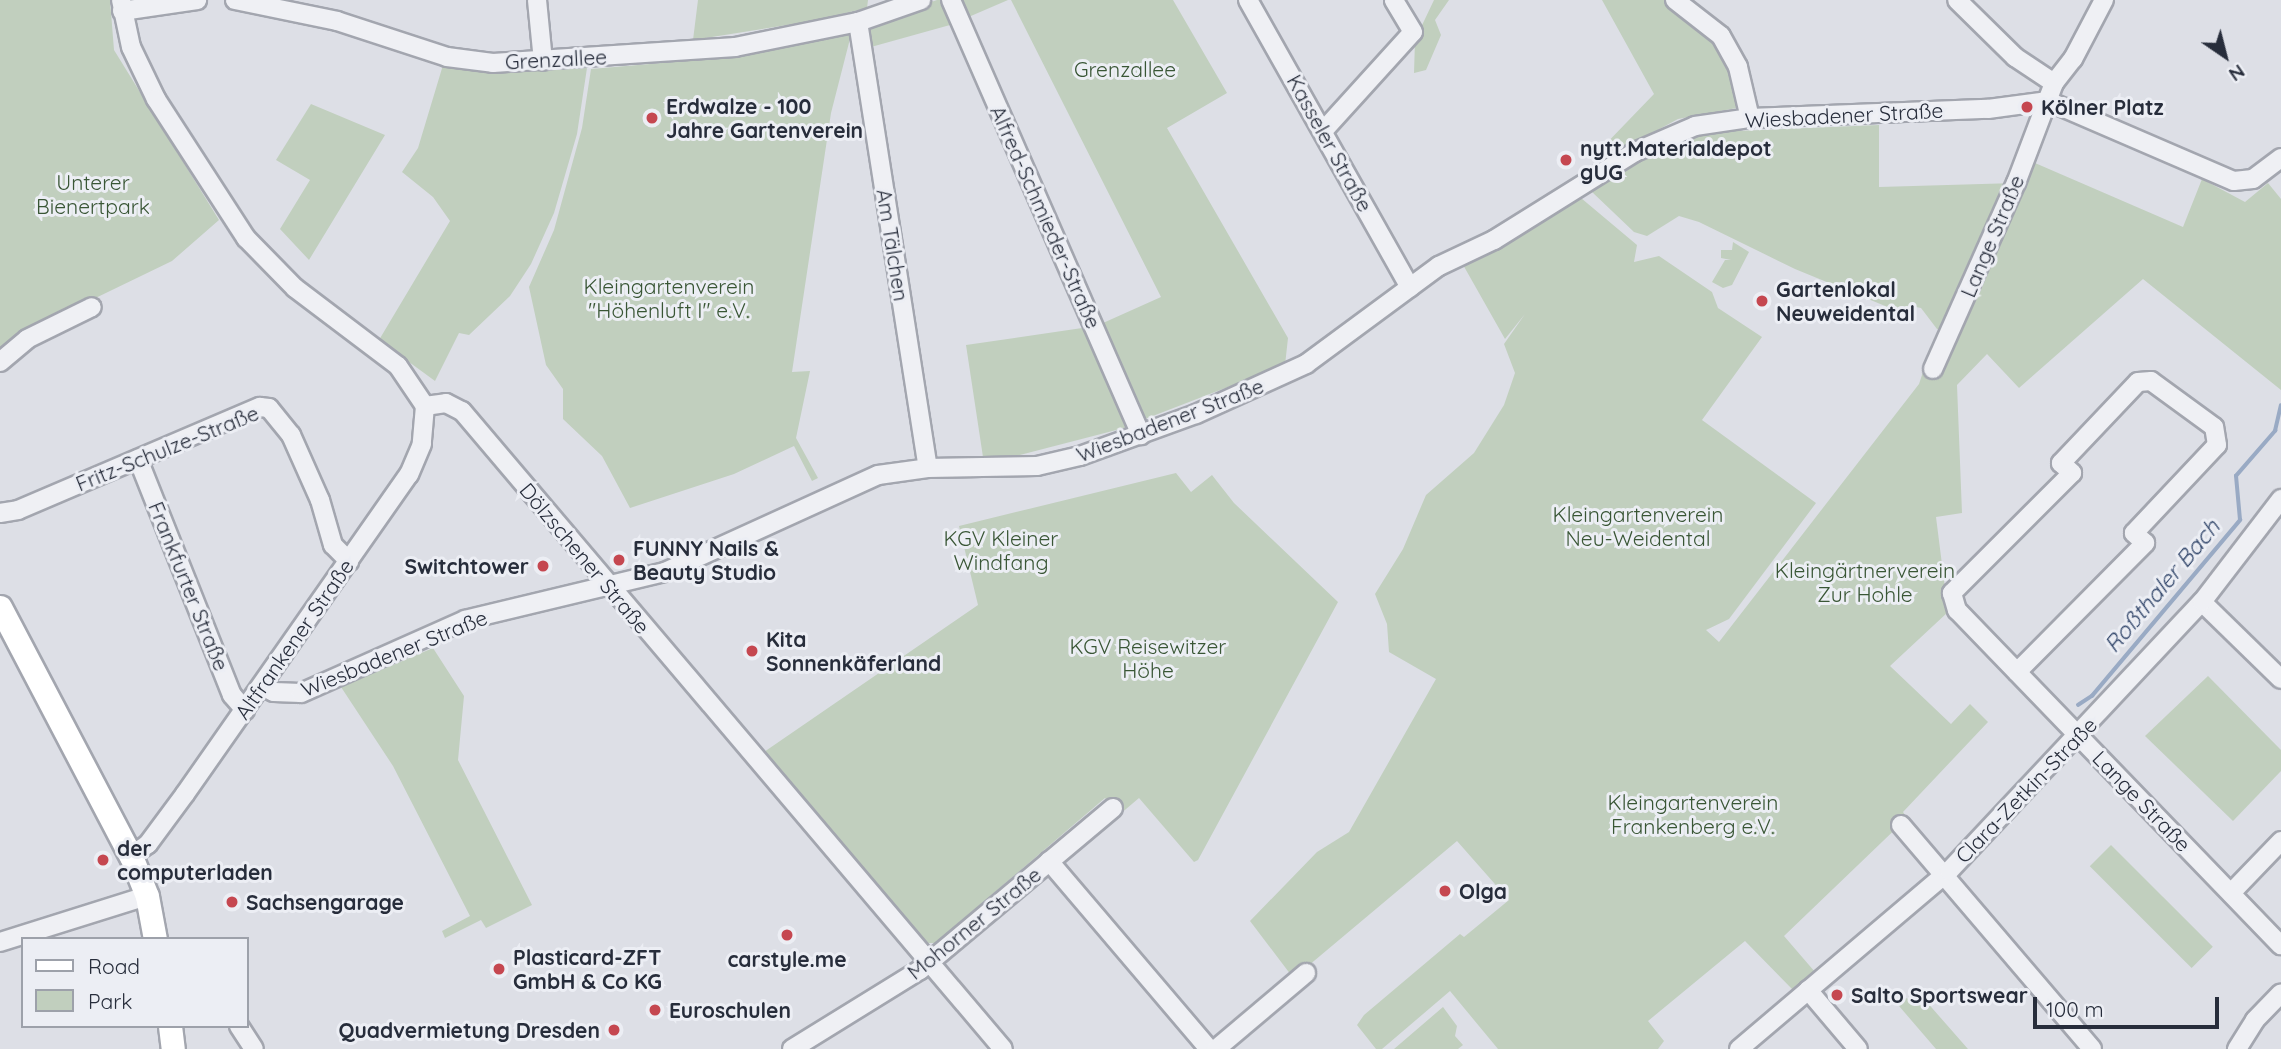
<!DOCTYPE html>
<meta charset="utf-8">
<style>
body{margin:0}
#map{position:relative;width:2281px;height:1049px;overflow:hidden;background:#dddfe6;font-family:Quicksand,sans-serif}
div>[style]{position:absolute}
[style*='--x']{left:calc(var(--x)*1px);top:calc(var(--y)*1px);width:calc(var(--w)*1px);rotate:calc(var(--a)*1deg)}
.green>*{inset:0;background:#c1cfbe;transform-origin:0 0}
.stream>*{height:3.5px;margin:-1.75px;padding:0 1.75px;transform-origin:1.75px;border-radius:1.75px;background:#99aac4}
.roads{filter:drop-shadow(2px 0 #a3a6af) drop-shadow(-2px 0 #a3a6af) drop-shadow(0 2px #a3a6af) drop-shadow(0 -2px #a3a6af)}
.minor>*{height:18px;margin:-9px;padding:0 9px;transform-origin:9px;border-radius:9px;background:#eff0f4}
.major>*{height:23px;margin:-11.5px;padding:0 11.5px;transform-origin:11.5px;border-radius:11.5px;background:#fff}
.dots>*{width:19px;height:19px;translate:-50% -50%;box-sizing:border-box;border:4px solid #eceef4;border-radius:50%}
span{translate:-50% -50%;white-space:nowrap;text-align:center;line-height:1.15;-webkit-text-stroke:6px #eceef4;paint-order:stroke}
.street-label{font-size:21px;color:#272d3b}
.park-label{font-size:21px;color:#395635}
.poi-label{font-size:21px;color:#272d3b;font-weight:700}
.left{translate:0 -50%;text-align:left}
.right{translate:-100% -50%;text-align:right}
.water-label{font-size:23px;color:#34486c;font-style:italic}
.legend{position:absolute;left:21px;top:937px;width:228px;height:91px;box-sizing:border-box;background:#eceef4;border:2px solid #9da1aa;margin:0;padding:9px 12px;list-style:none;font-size:21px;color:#272d3b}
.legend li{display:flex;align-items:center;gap:14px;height:35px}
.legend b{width:35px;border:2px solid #9da1aa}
.north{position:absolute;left:2190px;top:21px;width:70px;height:70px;-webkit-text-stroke:5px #eceef4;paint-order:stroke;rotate:145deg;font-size:19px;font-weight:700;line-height:28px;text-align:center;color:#272d3b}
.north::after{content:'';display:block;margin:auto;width:24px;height:32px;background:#272d3b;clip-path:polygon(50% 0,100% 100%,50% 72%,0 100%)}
.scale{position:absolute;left:2033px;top:997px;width:186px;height:32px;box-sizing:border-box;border:4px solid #272d3b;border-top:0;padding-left:9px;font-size:21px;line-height:24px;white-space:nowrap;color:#272d3b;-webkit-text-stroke:5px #eceef4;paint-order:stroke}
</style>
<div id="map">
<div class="green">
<i style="clip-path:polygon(0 0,110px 0,114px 50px,219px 220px,172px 261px,79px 306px,0 354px)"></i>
<i style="clip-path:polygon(698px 0,868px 0,867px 8px,812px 21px,693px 40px)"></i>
<i style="clip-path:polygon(937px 0,1008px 0,950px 25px,871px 47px,867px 24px)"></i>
<i style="clip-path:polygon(1011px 0,1173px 0,1227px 93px,1167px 128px,1288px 338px,1285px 365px,1145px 419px,1103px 323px,1161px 297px)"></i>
<i style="clip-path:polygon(1434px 0,1449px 0,1435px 20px,1441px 35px,1426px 70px,1414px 73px,1415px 40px)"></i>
<i style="clip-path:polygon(1602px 0,1664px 0,1710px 36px,1730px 61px,1742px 107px,1678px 119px,1604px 159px,1599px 151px,1654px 94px)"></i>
<i style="clip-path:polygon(852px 31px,831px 113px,792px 372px,810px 371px,796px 438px,818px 478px,812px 481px,794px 446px,734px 474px,630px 508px,602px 456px,563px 419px,563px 389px,546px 365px,529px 287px,554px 230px,582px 128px,591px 69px,732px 57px)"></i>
<i style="clip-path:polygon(443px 65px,491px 70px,587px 68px,577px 134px,554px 213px,531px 264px,510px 296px,469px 335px,459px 333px,435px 381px,379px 340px,450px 221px,433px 197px,402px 172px,418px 148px)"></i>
<i style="clip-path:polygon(311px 104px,385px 135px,309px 260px,280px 229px,310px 180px,276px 160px)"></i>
<i style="clip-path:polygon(1879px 125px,1879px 187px,2016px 183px,2035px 163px,2183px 227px,2202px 179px,2245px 202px,2268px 183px,2281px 199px,2281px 390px,2143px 279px,2019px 388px,1987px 354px,1957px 385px,1962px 513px,1936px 517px,1948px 612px,1890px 666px,1951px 724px,1970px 704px,1988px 722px,1903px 812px,1907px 818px,1784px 936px,1815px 972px,1793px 990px,1745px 941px,1648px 1021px,1664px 1041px,1658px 1049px,1498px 1049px,1450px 991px,1382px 1049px,1376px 1049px,1357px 1025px,1364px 1015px,1460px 934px,1464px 937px,1509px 900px,1457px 841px,1308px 966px,1305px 963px,1291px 975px,1250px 921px,1317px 852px,1349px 832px,1436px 679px,1389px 652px,1387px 624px,1375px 594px,1403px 549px,1426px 495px,1474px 453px,1504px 405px,1515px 373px,1504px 344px,1525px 314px,1505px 339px,1462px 263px,1581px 198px,1637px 245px,1634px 262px,1659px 256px,1712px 292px,1718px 308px,1762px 337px,1702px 420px,1816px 503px,1729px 619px,1706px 630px,1719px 642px,1919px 384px,1924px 369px,1933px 369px,1949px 334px,1937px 329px,1921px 308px,1916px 307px,1912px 317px,1795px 269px,1699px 222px,1679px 216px,1647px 236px,1634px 232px,1591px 191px,1649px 154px,1711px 132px)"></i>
<i style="clip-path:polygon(1733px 242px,1749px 252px,1732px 285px,1723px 288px,1712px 282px,1725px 260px,1731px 260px,1721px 258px,1721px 250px,1732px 250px)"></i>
<i style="clip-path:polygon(1089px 327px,1128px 427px,1008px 458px,983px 457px,966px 345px)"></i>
<i style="clip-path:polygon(1176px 473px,1191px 492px,1212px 475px,1234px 503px,1338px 602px,1198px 860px,1194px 862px,1139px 798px,1119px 815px,1105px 798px,935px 943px,927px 943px,764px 752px,978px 605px,959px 526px)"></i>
<i style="clip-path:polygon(433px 648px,464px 696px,458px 760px,532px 905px,486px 928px,481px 920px,445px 938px,442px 931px,470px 916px,393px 766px,341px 687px)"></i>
<i style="clip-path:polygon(2208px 676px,2281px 750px,2281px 771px,2233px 821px,2145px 736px)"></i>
<i style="left:2111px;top:845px;width:144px;height:30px;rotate:45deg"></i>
<i style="clip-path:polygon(1897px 995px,1920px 1003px,1925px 1000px,1968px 1049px,1936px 1049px,1893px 999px)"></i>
<i style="clip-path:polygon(1443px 1007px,1457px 1026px,1455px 1036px,1463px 1045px,1458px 1049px,1394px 1049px)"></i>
</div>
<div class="stream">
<i style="--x:2078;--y:705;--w:17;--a:-33"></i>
<i style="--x:2092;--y:696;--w:230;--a:-49.9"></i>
<i style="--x:2240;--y:520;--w:44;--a:-95.2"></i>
<i style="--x:2236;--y:476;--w:60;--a:-49.1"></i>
<i style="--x:2275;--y:431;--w:26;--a:-77"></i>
</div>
<div class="roads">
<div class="minor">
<i style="--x:121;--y:0;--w:48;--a:78"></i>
<i style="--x:131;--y:47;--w:58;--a:64.3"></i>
<i style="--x:156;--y:99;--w:166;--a:57.1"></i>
<i style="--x:246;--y:238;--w:70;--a:45.6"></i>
<i style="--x:295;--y:288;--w:129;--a:37.1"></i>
<i style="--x:398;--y:366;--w:48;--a:56"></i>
<i style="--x:425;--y:406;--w:38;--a:95"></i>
<i style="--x:422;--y:444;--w:33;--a:113"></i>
<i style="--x:409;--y:474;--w:391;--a:125"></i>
<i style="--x:185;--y:794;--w:62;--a:126.5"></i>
<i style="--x:148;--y:844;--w:21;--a:145"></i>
<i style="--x:235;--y:0;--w:104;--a:11.6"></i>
<i style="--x:337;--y:21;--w:116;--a:18.1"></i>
<i style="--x:447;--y:57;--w:46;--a:7.4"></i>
<i style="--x:493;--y:63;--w:243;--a:-3.8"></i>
<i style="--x:735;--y:47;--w:126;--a:-11.5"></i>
<i style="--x:858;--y:22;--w:67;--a:-19.2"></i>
<i style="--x:537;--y:0;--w:61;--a:84.4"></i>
<i style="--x:951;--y:0;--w:475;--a:66.4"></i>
<i style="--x:1248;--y:0;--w:330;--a:60.6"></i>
<i style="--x:1675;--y:0;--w:58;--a:38"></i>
<i style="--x:1721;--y:36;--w:35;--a:61"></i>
<i style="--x:1738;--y:67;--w:52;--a:76.8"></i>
<i style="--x:122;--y:11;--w:76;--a:-8.3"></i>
<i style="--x:858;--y:22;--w:451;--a:81.1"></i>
<i style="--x:2054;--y:83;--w:31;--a:-52"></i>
<i style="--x:2073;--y:59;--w:67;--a:-62.3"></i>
<i style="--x:1324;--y:130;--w:132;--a:-47.8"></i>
<i style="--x:1413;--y:32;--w:37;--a:-121"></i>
<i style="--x:0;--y:362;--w:35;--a:-40"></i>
<i style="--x:27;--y:339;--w:72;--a:-26.2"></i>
<i style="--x:1933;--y:369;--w:204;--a:-66"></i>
<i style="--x:2016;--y:183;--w:107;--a:-69.2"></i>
<i style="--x:2054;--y:83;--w:47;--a:-146.3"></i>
<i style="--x:2015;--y:57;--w:81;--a:-135.5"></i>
<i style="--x:425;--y:406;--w:21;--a:-8"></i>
<i style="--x:446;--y:403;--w:18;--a:27"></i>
<i style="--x:462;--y:411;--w:836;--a:49.7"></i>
<i style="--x:138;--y:459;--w:254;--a:68.3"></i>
<i style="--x:232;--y:695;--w:20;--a:49"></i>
<i style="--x:0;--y:513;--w:18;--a:-9"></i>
<i style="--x:18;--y:510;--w:263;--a:-23.1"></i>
<i style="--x:260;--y:407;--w:9;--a:6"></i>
<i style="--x:269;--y:408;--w:35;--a:51"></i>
<i style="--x:291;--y:435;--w:71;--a:66"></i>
<i style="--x:320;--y:500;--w:47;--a:73.9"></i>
<i style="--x:333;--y:545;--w:23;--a:45"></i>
<i style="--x:2202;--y:602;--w:110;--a:44.3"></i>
<i style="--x:2017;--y:672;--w:182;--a:-45.2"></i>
<i style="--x:2145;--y:543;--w:15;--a:-138"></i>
<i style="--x:2134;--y:533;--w:121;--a:-46.7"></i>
<i style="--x:2217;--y:445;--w:18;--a:-99"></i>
<i style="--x:2214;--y:427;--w:78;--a:-143.9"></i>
<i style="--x:2151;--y:381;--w:13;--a:176"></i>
<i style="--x:2138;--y:382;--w:112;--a:133.5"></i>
<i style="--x:2061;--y:463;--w:15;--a:42"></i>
<i style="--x:2072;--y:473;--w:170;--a:135"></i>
<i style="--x:1952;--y:593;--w:18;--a:74"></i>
<i style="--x:1957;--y:610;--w:466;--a:46"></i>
<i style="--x:262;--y:686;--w:13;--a:27"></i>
<i style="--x:274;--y:692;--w:27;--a:2"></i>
<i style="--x:301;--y:693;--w:180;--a:-24"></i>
<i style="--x:465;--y:620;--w:206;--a:-13.5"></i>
<i style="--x:665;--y:572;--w:234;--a:-24.5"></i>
<i style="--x:878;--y:475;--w:50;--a:-8"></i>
<i style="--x:928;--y:468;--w:109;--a:-1.1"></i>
<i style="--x:1037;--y:466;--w:44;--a:-13.1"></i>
<i style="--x:1080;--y:456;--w:123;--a:-19.9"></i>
<i style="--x:1196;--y:414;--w:121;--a:-24.4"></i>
<i style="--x:1306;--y:364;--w:165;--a:-36.4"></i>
<i style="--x:1439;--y:266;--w:61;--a:-25.3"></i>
<i style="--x:1494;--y:240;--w:166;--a:-32"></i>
<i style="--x:1635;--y:152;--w:65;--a:-23.4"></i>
<i style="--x:1695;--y:126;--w:56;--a:-8.3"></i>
<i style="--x:1750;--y:118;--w:238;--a:-2.2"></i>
<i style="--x:1988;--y:109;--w:61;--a:-7.6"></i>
<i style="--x:2048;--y:101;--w:202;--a:23.3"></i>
<i style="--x:2234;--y:181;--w:19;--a:-6"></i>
<i style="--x:2253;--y:179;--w:35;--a:-37"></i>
<i style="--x:1901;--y:825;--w:294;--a:49.5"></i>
<i style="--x:1049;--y:861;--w:247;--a:49.6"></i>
<i style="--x:2231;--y:893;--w:72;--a:-46.1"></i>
<i style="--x:0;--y:942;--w:154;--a:-17.4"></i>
<i style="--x:1808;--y:990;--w:77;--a:49.7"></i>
<i style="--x:239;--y:1026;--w:27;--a:57"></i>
<i style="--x:792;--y:1049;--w:150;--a:-31.7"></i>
<i style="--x:920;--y:970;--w:252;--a:-40"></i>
<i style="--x:1216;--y:1049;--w:118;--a:-40.2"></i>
<i style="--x:1739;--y:1049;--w:275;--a:-40.3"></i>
<i style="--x:1949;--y:871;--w:369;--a:-46.8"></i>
<i style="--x:2202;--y:602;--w:130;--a:-52.5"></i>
<i style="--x:2237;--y:1049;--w:34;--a:-58"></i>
<i style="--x:2255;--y:1020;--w:37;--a:-46"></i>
</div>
<div class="major">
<i style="--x:0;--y:607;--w:281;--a:62.3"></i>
<i style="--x:131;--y:856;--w:43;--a:68.2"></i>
<i style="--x:147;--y:896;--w:44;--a:79.5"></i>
<i style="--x:170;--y:1026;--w:23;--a:83"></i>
</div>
</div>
<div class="dots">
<i style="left:2027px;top:107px;background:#c54750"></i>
<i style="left:652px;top:118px;background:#c54750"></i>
<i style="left:1566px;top:160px;background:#c54750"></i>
<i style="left:1762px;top:301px;background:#c54750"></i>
<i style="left:619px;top:560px;background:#c54750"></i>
<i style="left:543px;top:566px;background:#c54750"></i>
<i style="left:752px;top:651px;background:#c54750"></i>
<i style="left:103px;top:860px;background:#c54750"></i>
<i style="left:1445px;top:891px;background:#c54750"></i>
<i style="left:232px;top:902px;background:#c54750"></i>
<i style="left:787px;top:935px;background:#c54750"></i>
<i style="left:499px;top:969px;background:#c54750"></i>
<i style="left:1837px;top:995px;background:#c54750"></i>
<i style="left:655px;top:1010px;background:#c54750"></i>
<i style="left:614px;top:1030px;background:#c54750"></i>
</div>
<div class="street-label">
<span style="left:556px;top:59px;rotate:-3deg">Grenzallee</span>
<span style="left:1844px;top:115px;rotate:-3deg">Wiesbadener Straße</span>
<span style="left:1330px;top:143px;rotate:61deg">Kasseler Straße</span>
<span style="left:1046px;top:217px;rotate:66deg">Alfred-Schmieder-Straße</span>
<span style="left:1992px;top:236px;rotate:-67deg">Lange Straße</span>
<span style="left:893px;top:245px;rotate:81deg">Am Tälchen</span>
<span style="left:1170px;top:420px;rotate:-21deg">Wiesbadener Straße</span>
<span style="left:167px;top:448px;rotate:-22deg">Fritz-Schulze-Straße</span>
<span style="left:585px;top:558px;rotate:50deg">Dölzschener Straße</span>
<span style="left:189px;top:586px;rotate:68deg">Frankfurter Straße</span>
<span style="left:294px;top:639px;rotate:-55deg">Altfrankener Straße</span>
<span style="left:394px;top:653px;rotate:-22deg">Wiesbadener Straße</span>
<span style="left:2026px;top:790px;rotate:-46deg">Clara-Zetkin-Straße</span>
<span style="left:2142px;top:801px;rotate:46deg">Lange Straße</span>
<span style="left:974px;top:923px;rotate:-39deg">Mohorner Straße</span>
</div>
<div class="park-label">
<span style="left:1125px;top:69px">Grenzallee</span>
<span style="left:93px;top:194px">Unterer<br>Bienertpark</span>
<span style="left:669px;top:298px">Kleingartenverein<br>"Höhenluft I" e.V.</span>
<span style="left:1638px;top:526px">Kleingartenverein<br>Neu-Weidental</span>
<span style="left:1001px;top:550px">KGV Kleiner<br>Windfang</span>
<span style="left:1865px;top:582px">Kleingärtnerverein<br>Zur Hohle</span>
<span style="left:1148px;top:658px">KGV Reisewitzer<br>Höhe</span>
<span style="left:1693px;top:814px">Kleingartenverein<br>Frankenberg e.V.</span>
</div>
<div class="poi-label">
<span class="left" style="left:666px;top:118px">Erdwalze - 100<br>Jahre Gartenverein</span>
<span class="left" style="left:2041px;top:107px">Kölner Platz</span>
<span class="left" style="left:1580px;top:160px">nytt.Materialdepot<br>gUG</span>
<span class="left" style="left:1776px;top:301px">Gartenlokal<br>Neuweidental</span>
<span class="left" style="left:633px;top:560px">FUNNY Nails &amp;<br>Beauty Studio</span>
<span class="right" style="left:529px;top:566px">Switchtower</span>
<span class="left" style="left:766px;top:651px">Kita<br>Sonnenkäferland</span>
<span class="left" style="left:117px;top:860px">der<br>computerladen</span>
<span class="left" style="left:1459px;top:891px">Olga</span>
<span class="left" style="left:246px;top:902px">Sachsengarage</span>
<span class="left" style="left:513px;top:969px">Plasticard-ZFT<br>GmbH &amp; Co KG</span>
<span style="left:787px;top:959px">carstyle.me</span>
<span class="left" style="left:1851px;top:995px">Salto Sportswear</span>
<span class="left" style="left:669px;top:1010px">Euroschulen</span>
<span class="right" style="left:600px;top:1030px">Quadvermietung Dresden</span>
</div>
<div class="water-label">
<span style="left:2162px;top:586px;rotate:-50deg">Roßthaler Bach</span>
</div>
<ul class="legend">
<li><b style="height:9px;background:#fff"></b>Road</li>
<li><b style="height:19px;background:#c1cfbe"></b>Park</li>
</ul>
<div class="north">N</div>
<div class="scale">100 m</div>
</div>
